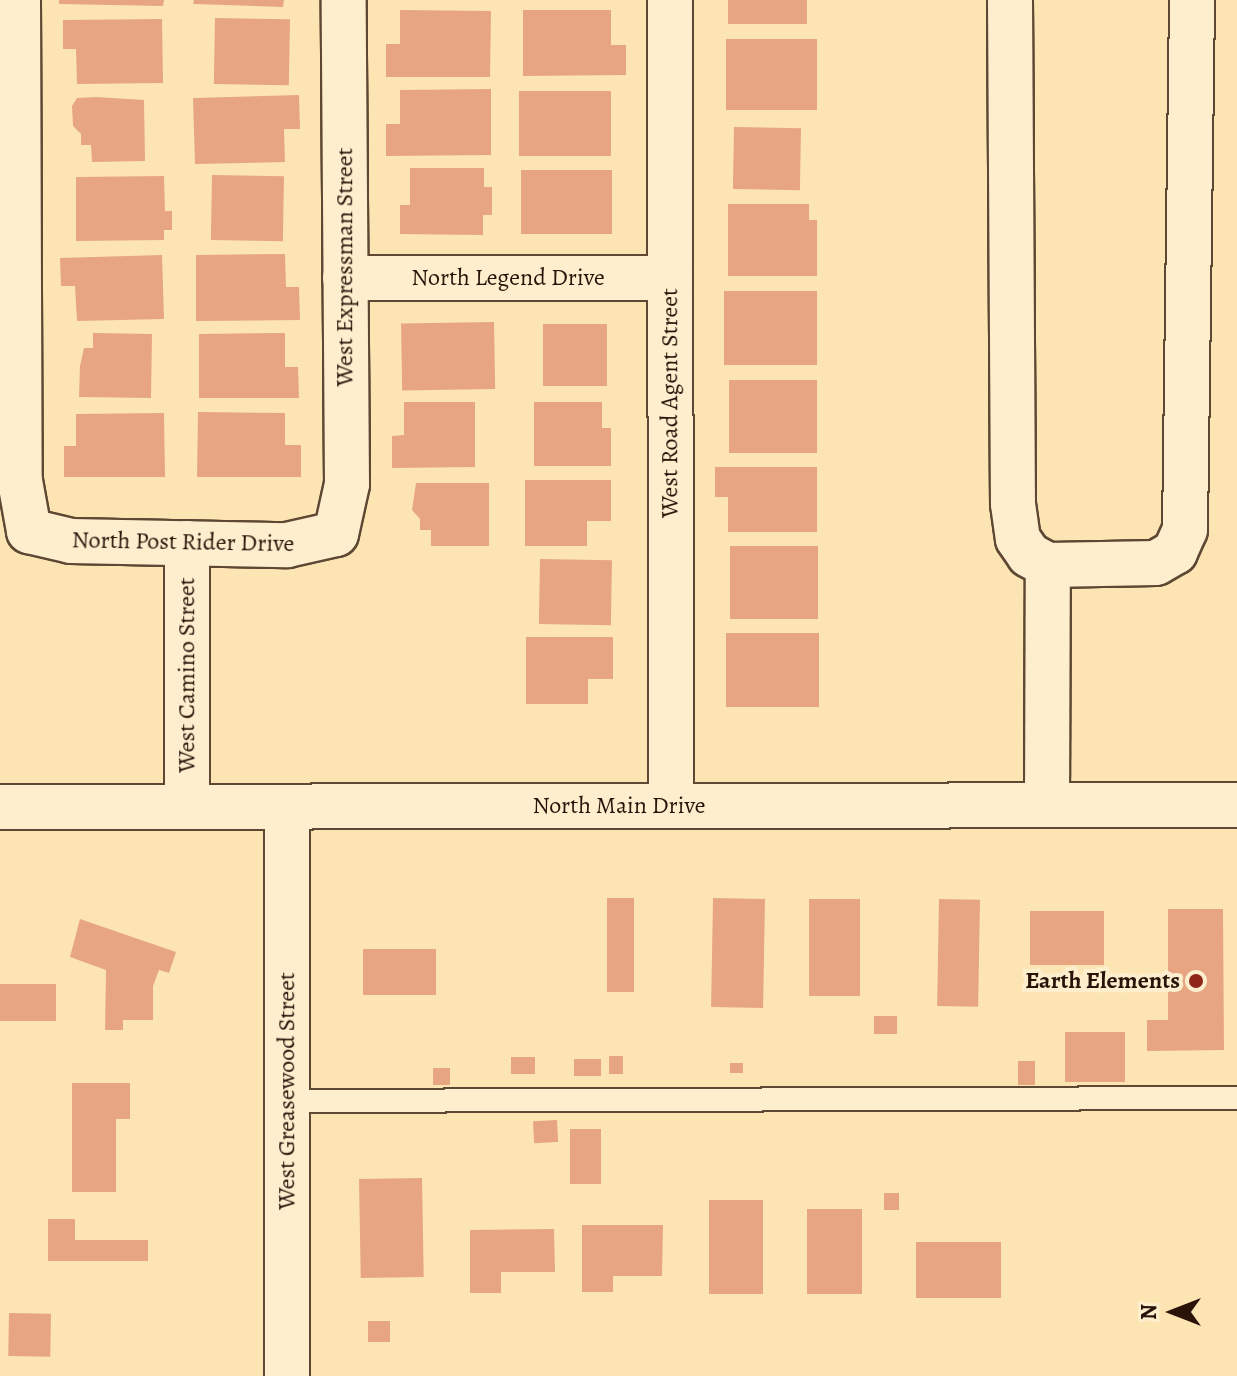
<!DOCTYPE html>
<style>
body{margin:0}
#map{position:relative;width:1237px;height:1376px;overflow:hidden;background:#fce5b3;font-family:Alegreya,serif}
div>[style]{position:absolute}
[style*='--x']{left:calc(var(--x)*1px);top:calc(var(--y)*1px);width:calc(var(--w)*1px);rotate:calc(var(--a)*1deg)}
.building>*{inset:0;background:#e7a681;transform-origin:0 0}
.roads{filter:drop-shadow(2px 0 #5e4834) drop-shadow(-2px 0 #5e4834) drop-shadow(0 2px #5e4834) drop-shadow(0 -2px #5e4834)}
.lane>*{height:22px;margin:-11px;padding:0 11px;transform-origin:11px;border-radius:11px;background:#fdeece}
.street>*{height:44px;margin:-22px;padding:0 22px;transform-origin:22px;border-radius:22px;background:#fdeece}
.dots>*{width:22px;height:22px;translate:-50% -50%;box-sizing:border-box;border:4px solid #fdeece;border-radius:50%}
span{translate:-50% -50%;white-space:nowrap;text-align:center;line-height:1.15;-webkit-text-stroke:8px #fdeece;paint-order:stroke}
.street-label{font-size:24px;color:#2a140a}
.poi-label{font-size:24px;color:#2a140a;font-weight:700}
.right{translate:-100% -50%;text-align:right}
.north{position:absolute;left:1133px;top:1272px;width:80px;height:80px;-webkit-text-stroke:6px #fdeece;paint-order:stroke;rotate:270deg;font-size:22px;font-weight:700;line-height:32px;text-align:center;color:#2a140a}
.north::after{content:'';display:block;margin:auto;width:28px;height:36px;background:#2a140a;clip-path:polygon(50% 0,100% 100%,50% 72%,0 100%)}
</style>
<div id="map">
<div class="building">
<i style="clip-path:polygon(59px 0,164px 0,163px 6px,59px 4px)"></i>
<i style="clip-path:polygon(194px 0,284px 0,283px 7px,193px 4px)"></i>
<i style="left:728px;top:0;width:79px;height:24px"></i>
<i style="clip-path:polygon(400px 10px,491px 11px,490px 77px,386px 77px,386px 44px,400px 44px)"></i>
<i style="clip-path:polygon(523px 10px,611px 10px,611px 45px,626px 45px,626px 75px,523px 76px)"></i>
<i style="left:215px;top:18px;width:75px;height:66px;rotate:1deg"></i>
<i style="clip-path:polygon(162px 19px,163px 83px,77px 84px,76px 49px,63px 49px,63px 20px)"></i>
<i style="left:726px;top:39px;width:91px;height:71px"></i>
<i style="clip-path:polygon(491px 89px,491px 155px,386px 156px,386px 124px,400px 124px,400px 90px)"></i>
<i style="left:519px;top:91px;width:92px;height:65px"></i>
<i style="clip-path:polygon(299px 95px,300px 129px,284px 129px,285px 162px,195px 164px,193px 98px)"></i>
<i style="clip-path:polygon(96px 97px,144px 100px,145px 161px,92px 162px,91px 145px,81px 145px,81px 134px,73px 126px,72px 106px,77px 98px)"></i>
<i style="left:734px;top:127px;width:67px;height:62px;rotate:1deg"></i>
<i style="clip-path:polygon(410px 168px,484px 168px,484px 187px,492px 187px,492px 215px,483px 215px,483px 235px,400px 234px,400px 205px,410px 205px)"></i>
<i style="left:521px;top:170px;width:91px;height:64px"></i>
<i style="left:212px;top:175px;width:72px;height:65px;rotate:1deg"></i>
<i style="clip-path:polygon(164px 176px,165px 211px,172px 211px,172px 230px,164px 230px,164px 240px,76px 241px,76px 177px)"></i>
<i style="clip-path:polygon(728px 204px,809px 204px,809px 220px,817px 220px,817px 276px,728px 276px)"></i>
<i style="clip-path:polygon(285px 254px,286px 287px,299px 287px,300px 320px,196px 321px,196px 255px)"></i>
<i style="clip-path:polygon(162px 255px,164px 319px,77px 321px,75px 286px,61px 286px,60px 258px)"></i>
<i style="left:724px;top:291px;width:93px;height:74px"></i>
<i style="left:494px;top:322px;width:67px;height:93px;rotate:89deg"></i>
<i style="left:543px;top:324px;width:64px;height:62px"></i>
<i style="clip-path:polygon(93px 333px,152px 334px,151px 398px,79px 397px,80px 366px,84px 348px,93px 348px)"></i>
<i style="clip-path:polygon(285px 333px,285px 367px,298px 367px,299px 398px,199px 398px,199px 334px)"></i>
<i style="left:729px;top:380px;width:88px;height:73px"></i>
<i style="clip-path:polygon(404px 402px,475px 402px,475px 467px,392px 468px,392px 436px,404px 435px)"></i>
<i style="clip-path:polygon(534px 402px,602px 402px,602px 428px,611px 428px,611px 466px,534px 466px)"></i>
<i style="clip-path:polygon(198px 412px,285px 413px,285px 445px,301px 445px,301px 477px,197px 477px)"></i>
<i style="clip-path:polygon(164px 413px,165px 477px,64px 477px,64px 446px,76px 446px,76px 414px)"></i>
<i style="clip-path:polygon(715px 467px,817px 467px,817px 532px,728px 532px,728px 497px,715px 497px)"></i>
<i style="clip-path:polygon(525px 480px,611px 480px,611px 521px,587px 521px,587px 546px,525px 546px)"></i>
<i style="clip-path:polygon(416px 483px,489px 483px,489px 546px,431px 546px,431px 530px,420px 530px,420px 519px,412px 510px)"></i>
<i style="left:730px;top:546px;width:88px;height:73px"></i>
<i style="left:540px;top:559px;width:72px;height:65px;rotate:1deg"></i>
<i style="left:726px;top:633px;width:93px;height:74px"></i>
<i style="clip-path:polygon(526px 637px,613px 637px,613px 679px,588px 679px,588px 704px,526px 704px)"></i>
<i style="left:607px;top:898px;width:27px;height:94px"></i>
<i style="left:713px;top:898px;width:52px;height:109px;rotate:1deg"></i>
<i style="left:809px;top:899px;width:51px;height:97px"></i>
<i style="left:939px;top:899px;width:41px;height:107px;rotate:1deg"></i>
<i style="clip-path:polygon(1168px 909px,1223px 909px,1224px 1050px,1147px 1051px,1147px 1020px,1168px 1020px)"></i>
<i style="left:1030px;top:911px;width:74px;height:54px"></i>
<i style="clip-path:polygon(80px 919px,176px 952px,169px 973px,159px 970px,153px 986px,153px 1020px,123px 1020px,123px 1030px,105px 1030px,106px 970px,70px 957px)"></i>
<i style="left:363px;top:949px;width:73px;height:46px"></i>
<i style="left:0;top:984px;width:56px;height:37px"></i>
<i style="left:874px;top:1016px;width:23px;height:18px"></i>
<i style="left:1125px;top:1032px;width:50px;height:60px;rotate:90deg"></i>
<i style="left:609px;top:1056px;width:14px;height:18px"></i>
<i style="left:511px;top:1057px;width:24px;height:17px"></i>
<i style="left:574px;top:1059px;width:27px;height:17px"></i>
<i style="left:1018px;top:1061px;width:17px;height:24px"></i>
<i style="left:730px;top:1063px;width:13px;height:10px"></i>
<i style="left:433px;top:1068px;width:17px;height:17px"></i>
<i style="clip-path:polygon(72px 1083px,130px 1083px,130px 1119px,116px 1119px,116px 1192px,72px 1192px)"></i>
<i style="left:557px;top:1120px;width:22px;height:24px;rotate:87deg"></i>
<i style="left:601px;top:1129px;width:55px;height:31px;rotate:90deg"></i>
<i style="left:422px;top:1178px;width:99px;height:63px;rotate:89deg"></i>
<i style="left:884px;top:1193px;width:15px;height:17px"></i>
<i style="left:709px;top:1200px;width:54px;height:94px"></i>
<i style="left:807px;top:1209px;width:55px;height:85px"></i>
<i style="clip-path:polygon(48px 1219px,75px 1219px,75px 1240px,148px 1240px,148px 1261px,48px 1261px)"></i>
<i style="clip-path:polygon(582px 1225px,663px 1225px,662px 1276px,613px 1276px,613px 1292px,582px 1292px)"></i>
<i style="clip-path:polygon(554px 1229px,555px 1272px,501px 1272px,501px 1293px,470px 1293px,470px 1230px)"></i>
<i style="left:916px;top:1242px;width:85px;height:56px"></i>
<i style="left:9px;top:1313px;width:42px;height:43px;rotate:1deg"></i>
<i style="left:368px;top:1321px;width:22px;height:21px"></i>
</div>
<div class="roads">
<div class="lane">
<i style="--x:287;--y:1101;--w:950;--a:-0.18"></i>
</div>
<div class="street">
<i style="--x:18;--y:0;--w:481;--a:89.8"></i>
<i style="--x:20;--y:481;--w:51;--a:79.8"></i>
<i style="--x:29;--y:531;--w:43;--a:13.4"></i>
<i style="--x:71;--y:541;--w:216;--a:1.1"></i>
<i style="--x:287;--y:545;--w:50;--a:-12.7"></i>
<i style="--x:336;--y:534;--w:51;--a:-77.6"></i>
<i style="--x:347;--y:484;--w:484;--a:-90.4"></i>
<i style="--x:670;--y:0;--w:806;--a:89.93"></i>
<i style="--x:1010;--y:0;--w:504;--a:89.66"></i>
<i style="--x:1013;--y:504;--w:35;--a:82"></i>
<i style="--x:1018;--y:539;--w:19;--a:55"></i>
<i style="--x:1029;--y:555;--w:21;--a:28"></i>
<i style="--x:1048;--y:565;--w:108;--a:-1.1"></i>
<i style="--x:1156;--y:563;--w:22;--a:-30"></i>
<i style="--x:1175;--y:552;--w:24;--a:-66"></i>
<i style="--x:1185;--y:530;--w:530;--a:-89.24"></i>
<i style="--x:345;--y:278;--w:325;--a:0"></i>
<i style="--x:187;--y:543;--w:264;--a:90"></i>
<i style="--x:1047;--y:805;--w:240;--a:-89.8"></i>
<i style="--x:0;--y:807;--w:1237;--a:-0.09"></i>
<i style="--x:287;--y:807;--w:569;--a:90"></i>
</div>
</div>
<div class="dots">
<i style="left:1196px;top:981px;background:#8f2418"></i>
</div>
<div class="street-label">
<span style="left:345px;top:267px;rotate:-90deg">West Expressman Street</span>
<span style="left:508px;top:278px">North Legend Drive</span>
<span style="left:670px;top:403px;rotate:-90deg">West Road Agent Street</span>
<span style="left:183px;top:542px;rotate:1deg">North Post Rider Drive</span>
<span style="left:187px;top:675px;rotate:-90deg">West Camino Street</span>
<span style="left:619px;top:806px">North Main Drive</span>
<span style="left:287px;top:1091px;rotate:-90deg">West Greasewood Street</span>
</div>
<div class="poi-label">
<span class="right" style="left:1180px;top:981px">Earth Elements</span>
</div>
<div class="north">N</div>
</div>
